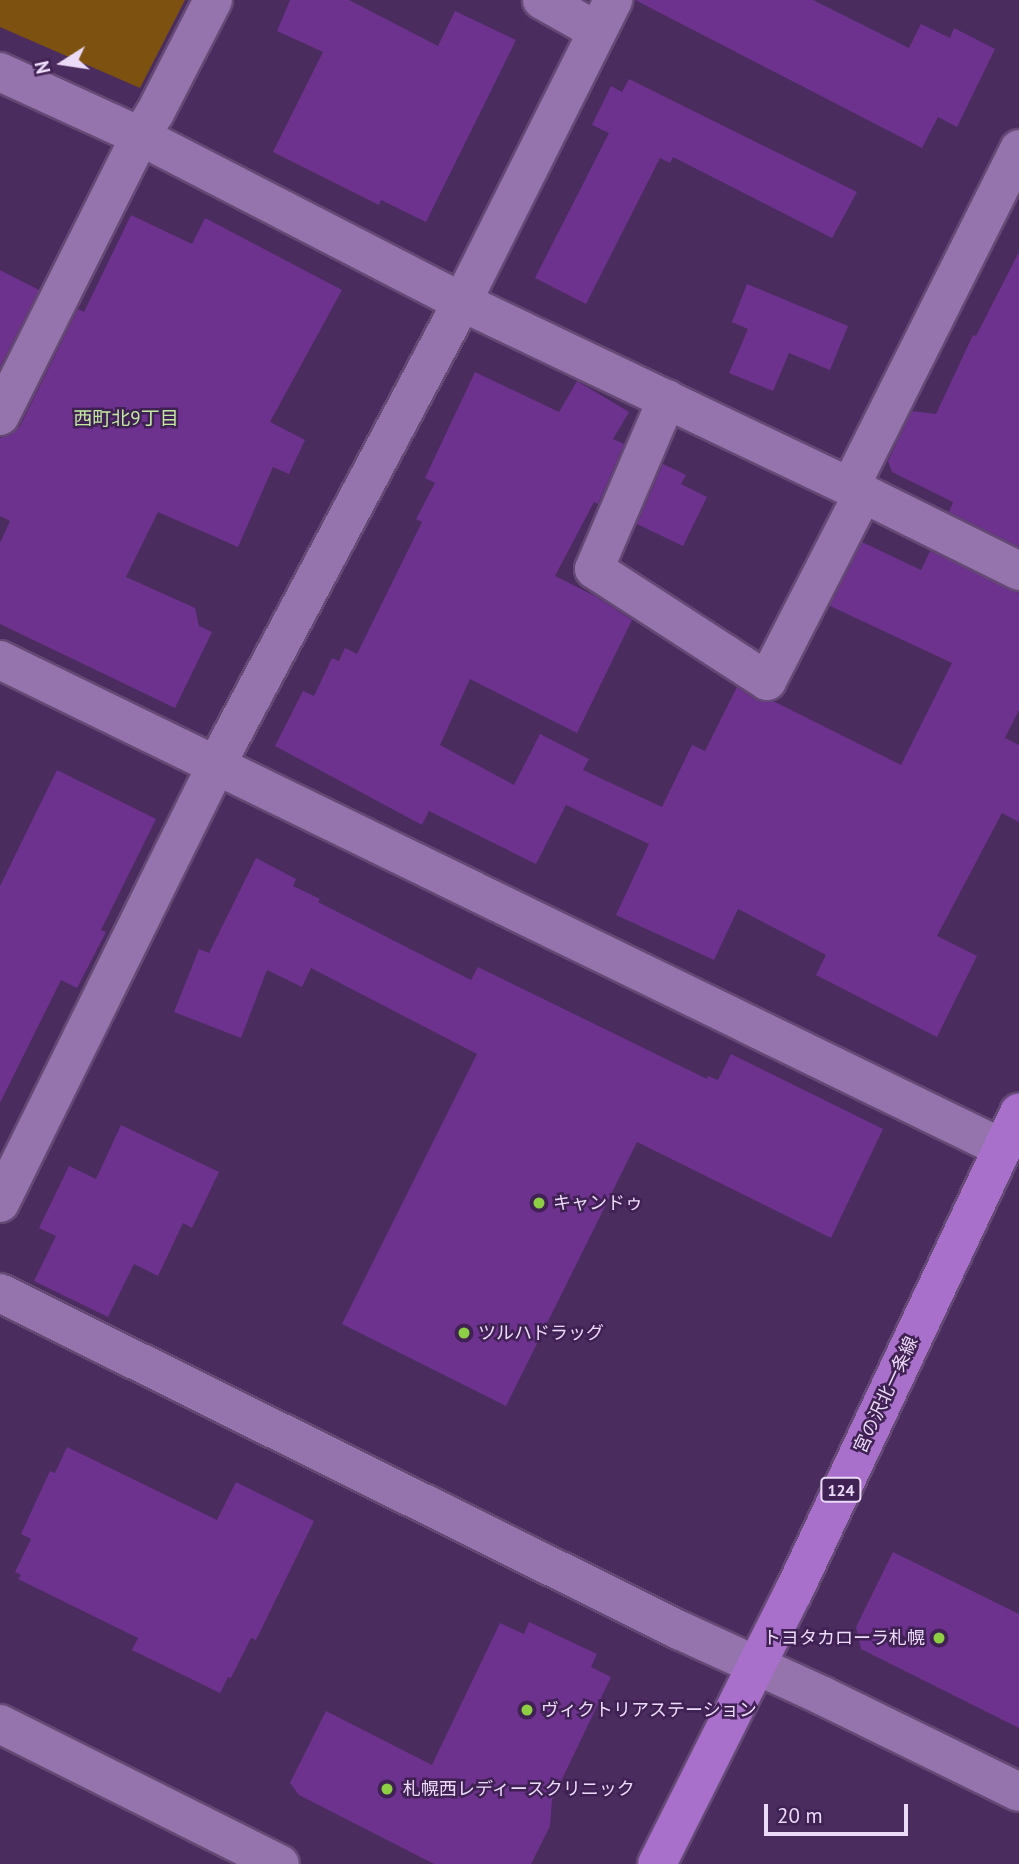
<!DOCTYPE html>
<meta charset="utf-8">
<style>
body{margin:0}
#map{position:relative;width:1019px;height:1864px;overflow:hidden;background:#4b2c5e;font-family:"PT Sans","Noto Sans JP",sans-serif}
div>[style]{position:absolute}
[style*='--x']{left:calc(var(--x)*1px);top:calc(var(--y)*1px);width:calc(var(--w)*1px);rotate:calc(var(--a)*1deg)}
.green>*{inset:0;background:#7d5210}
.building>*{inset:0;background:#6c328d}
.roads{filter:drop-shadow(2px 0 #654975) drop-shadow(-2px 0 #654975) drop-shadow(0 2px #654975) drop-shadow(0 -2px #654975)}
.minor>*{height:38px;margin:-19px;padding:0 19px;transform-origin:19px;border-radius:19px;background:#9573ac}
.primary>*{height:38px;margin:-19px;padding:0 19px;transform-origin:19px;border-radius:19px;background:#a86fcb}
.dots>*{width:19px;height:19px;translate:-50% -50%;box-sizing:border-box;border:4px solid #402153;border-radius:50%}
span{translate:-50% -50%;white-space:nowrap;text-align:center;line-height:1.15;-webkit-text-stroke:5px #402153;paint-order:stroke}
.shield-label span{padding:2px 5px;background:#402153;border:2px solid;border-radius:5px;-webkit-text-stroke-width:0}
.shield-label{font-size:16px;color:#ecdaf9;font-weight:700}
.poi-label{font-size:18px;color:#ecdaf9}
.left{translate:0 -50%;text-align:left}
.right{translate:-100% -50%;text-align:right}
.street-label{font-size:18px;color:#ecdaf9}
.neighbourhood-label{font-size:19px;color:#c2e8a2}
.north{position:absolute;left:28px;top:28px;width:70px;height:70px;-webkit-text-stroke:5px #402153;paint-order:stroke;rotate:258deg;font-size:19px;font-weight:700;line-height:28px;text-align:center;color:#ecdaf9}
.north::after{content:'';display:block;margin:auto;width:24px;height:32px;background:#ecdaf9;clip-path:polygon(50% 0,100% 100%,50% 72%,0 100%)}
.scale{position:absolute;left:764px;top:1804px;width:144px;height:32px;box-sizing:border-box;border:4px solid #ecdaf9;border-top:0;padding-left:9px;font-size:21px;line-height:24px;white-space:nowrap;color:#ecdaf9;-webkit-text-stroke:5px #402153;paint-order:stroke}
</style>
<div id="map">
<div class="green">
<i style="clip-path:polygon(0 0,185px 0,140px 88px,0 27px)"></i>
</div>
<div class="building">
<i style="clip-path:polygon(290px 0,349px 0,438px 46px,455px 11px,516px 40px,426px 222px,381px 200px,379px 205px,273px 152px,323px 52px,277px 31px)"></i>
<i style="clip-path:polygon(635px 0,813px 0,909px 48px,921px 24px,950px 38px,954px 28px,995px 49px,957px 127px,938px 117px,922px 148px)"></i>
<i style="clip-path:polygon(629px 79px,857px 192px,832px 238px,673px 157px,670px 163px,660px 158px,586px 304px,535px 278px,609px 133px,592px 125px,611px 86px,622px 92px)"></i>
<i style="clip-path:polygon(131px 215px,192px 244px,205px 218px,342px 290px,270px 422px,305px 440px,289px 474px,273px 467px,238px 547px,158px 512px,126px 577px,195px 608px,199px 626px,212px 632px,175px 708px,0 624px,0 543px,10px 521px,0 516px,0 438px,11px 435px,20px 426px,78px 309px,84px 312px)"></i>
<i style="clip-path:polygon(1019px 252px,1019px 547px,949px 512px,953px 502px,892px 472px,888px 461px,912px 411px,936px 414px,973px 335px,976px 336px)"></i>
<i style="clip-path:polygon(0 270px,39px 290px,0 367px)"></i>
<i style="clip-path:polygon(747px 284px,848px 326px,830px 370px,789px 353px,773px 391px,729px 373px,748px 329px,732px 322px)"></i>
<i style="clip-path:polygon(475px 372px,559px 412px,577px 381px,629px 412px,613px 439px,624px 444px,598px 504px,594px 502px,555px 576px,595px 596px,632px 620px,577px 733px,470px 679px,440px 745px,514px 785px,540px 734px,589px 759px,583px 770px,662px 807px,692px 745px,705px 751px,737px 687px,756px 700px,773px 701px,901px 765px,952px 663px,830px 606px,862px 542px,921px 570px,930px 551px,1019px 593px,1019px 710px,1005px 738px,1019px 745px,1019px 822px,1002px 813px,937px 936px,977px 956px,937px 1037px,816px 975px,826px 955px,738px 909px,714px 960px,616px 915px,649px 844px,566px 805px,536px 864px,429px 811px,422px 825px,275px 746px,303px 691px,314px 696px,332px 658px,339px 661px,345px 648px,357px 654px,422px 522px,416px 519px,435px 483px,425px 478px)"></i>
<i style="clip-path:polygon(663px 464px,686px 475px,681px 484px,707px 497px,683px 546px,637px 524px)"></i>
<i style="clip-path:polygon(57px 770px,156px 819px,101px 930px,106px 932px,77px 988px,61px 980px,0 1103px,0 886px)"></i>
<i style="clip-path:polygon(256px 858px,296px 879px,293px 886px,320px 899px,318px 902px,471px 980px,478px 967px,707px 1079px,708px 1076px,718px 1080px,731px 1054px,883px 1129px,831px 1238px,637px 1142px,506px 1406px,342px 1324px,477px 1054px,311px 968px,302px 987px,267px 970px,241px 1038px,174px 1012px,199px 949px,209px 953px)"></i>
<i style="clip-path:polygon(121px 1125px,219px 1172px,192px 1228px,183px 1223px,158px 1276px,134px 1264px,108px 1317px,34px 1281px,56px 1236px,39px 1228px,69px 1166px,96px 1179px)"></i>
<i style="clip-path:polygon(67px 1447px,217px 1520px,236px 1482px,314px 1521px,256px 1640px,251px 1638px,231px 1678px,228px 1677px,220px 1693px,132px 1650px,138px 1638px,18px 1579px,21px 1575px,15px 1572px,31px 1539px,21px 1534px,50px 1471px,55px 1473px)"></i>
<i style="clip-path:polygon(893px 1552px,1019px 1614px,1019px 1728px,861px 1649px,856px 1627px)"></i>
<i style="clip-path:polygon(529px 1622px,597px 1654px,591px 1667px,611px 1677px,552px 1800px,550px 1826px,531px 1864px,434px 1864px,299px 1795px,290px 1783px,326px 1711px,432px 1765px,500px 1623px,524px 1634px)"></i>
</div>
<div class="roads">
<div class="minor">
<i style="--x:542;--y:0;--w:63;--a:29.4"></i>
<i style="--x:0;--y:72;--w:154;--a:24.6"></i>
<i style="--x:140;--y:136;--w:362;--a:27.3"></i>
<i style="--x:462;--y:302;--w:430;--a:25.5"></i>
<i style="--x:850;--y:487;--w:189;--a:26.4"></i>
<i style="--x:667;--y:399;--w:185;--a:113.2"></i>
<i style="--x:594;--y:569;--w:206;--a:32.9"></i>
<i style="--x:767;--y:681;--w:211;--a:-62.9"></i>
<i style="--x:0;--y:416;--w:313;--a:-63.4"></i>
<i style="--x:140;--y:136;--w:27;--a:-57"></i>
<i style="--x:155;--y:113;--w:127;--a:-62.8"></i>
<i style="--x:850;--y:487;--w:378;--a:-63.4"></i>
<i style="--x:0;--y:660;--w:1115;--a:25.97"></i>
<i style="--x:0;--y:1203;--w:488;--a:-63.7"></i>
<i style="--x:216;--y:765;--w:524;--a:-62.02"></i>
<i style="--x:462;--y:302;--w:338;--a:-63.4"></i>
<i style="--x:0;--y:1293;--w:760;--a:26.4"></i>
<i style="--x:681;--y:1631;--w:156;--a:24.6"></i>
<i style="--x:823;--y:1696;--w:218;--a:26.1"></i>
<i style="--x:0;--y:1724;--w:313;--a:26.6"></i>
</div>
<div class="primary">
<i style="--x:657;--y:1864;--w:303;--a:-63.4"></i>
<i style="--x:793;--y:1593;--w:531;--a:-64.79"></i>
</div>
</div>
<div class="dots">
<i style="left:539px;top:1203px;background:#8dce44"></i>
<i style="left:464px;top:1333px;background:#8dce44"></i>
<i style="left:939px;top:1638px;background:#8dce44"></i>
<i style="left:527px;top:1710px;background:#8dce44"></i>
<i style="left:387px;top:1789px;background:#8dce44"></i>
</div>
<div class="shield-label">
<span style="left:841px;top:1490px">124</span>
</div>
<div class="poi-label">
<span class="left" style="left:553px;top:1203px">キャンドゥ</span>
<span class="left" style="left:478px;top:1333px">ツルハドラッグ</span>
<span class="right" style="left:925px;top:1638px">トヨタカローラ札幌</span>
<span class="left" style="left:541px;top:1710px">ヴィクトリアステーション</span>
<span class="left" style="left:403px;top:1789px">札幌西レディースクリニック</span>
</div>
<div class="street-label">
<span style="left:886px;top:1395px;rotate:-65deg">宮の沢北一条線</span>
</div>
<div class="neighbourhood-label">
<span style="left:126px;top:419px">西町北9丁目</span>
</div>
<div class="north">N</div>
<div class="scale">20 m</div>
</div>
